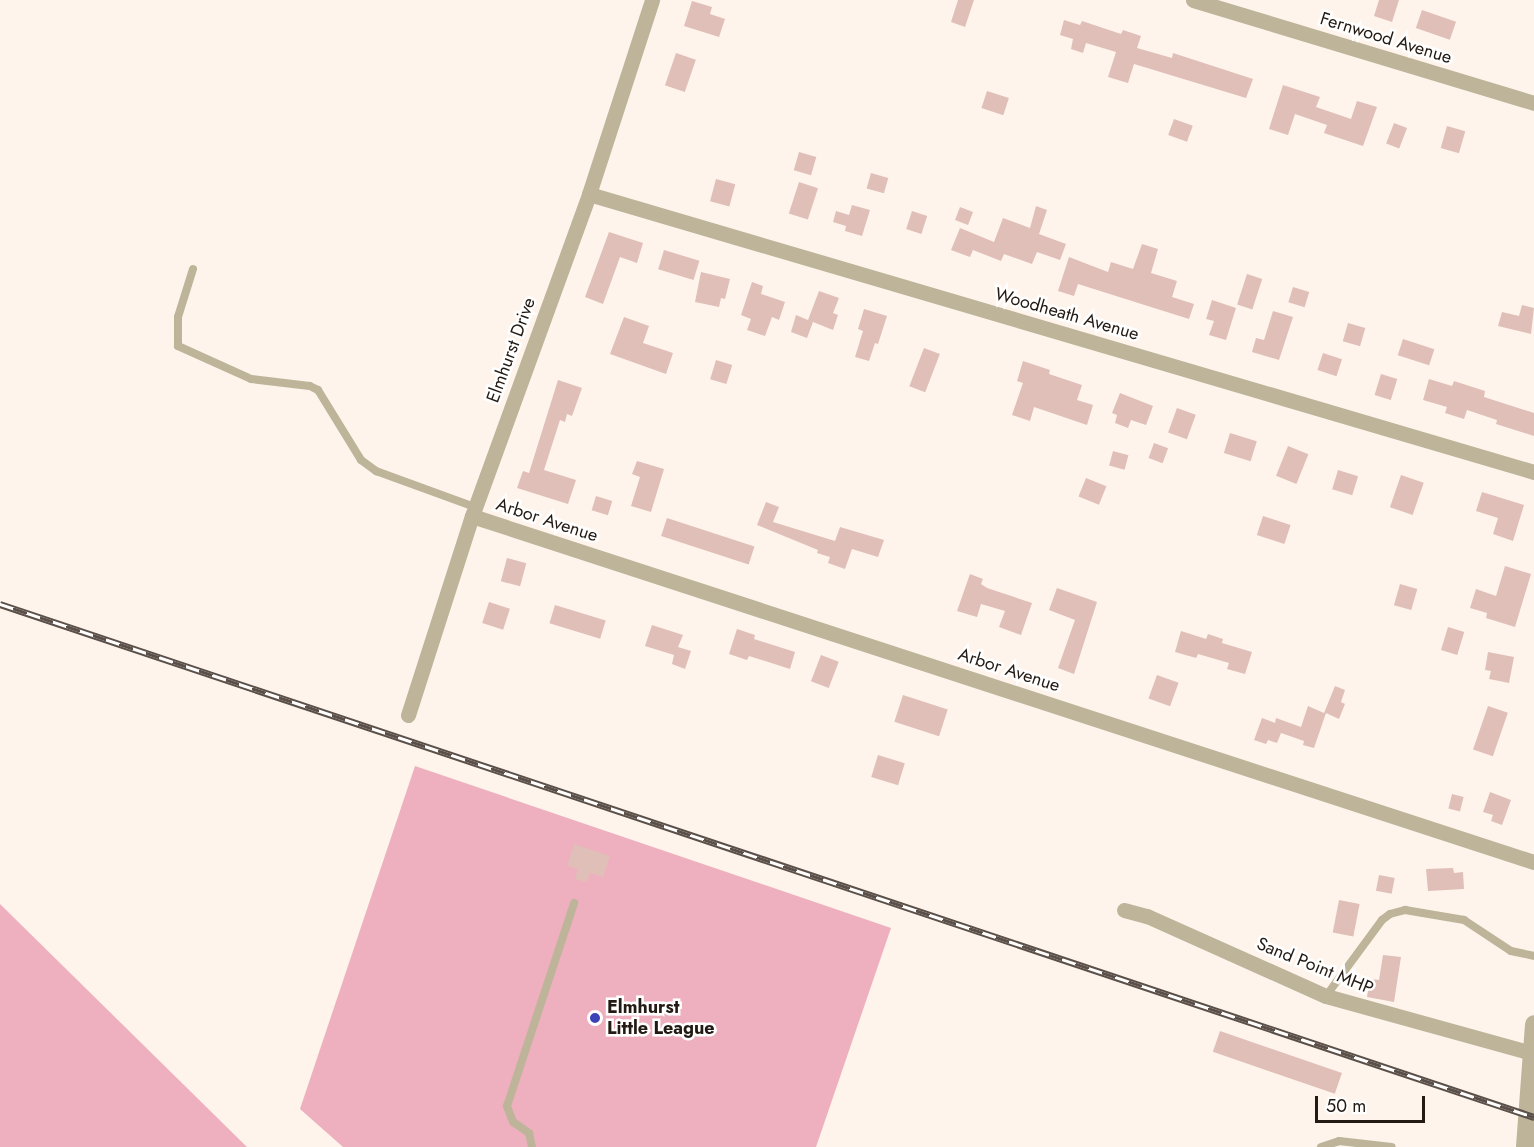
<!DOCTYPE html>
<style>
body{margin:0}
#map{position:relative;width:1534px;height:1147px;overflow:hidden;background:#fef4eb;font-family:Jost,sans-serif}
div>[style]{position:absolute}
[style*='--x']{left:calc(var(--x)*1px);top:calc(var(--y)*1px);width:calc(var(--w)*1px);rotate:calc(var(--a)*1deg)}
.green>*{inset:0;background:#eeb0bf}
.building>*{inset:0;background:#e0bfb8;transform-origin:0 0}
.service>*{height:8px;margin:-4px;padding:0 4px;transform-origin:4px;border-radius:4px;background:#bdb499}
.minor>*{height:15px;margin:-7.5px;padding:0 7.5px;transform-origin:7.5px;border-radius:7.5px;background:#bdb499}
.tertiary>*{height:18px;margin:-9px;padding:0 9px;transform-origin:9px;border-radius:9px;background:#bdb499}
.rail>*{height:7px;margin-top:-3.5px;transform-origin:0;background:repeating-linear-gradient(90deg,#fff 0 14px,#5a5049 0 28px);box-sizing:border-box;border-block:2px solid #5a5049}
.dots>*{width:16px;height:16px;translate:-50% -50%;box-sizing:border-box;border:3px solid #fff;border-radius:50%}
span{translate:-50% -50%;white-space:nowrap;text-align:center;line-height:1.15;-webkit-text-stroke:5px #fff;paint-order:stroke}
.street-label{font-size:18px;color:#231a13}
.poi-label{font-size:18px;color:#231a13;font-weight:700}
.left{translate:0 -50%;text-align:left}
.scale{position:absolute;left:1315px;top:1096px;width:110px;height:27px;box-sizing:border-box;border:3px solid #231a13;border-top:0;padding-left:8px;font-size:18px;line-height:21px;white-space:nowrap;color:#231a13;-webkit-text-stroke:4px #fff;paint-order:stroke}
</style>
<div id="map">
<div class="green">
<i style="clip-path:polygon(415px 766px,891px 928px,816px 1147px,343px 1147px,300px 1109px)"></i>
<i style="clip-path:polygon(0 904px,247px 1147px,0 1147px)"></i>
</div>
<div class="building">
<i style="clip-path:polygon(958px 0,974px 0,965px 27px,951px 22px)"></i>
<i style="clip-path:polygon(1379px 0,1399px 0,1392px 22px,1374px 16px)"></i>
<i style="clip-path:polygon(692px 1px,712px 7px,710px 14px,725px 19px,719px 37px,684px 26px)"></i>
<i style="left:1422px;top:10px;width:36px;height:19px;rotate:19deg"></i>
<i style="clip-path:polygon(1064px 20px,1080px 25px,1082px 21px,1121px 34px,1123px 30px,1141px 36px,1137px 48px,1172px 58px,1173px 53px,1253px 79px,1246px 98px,1134px 64px,1128px 83px,1108px 77px,1116px 52px,1086px 43px,1083px 53px,1071px 49px,1073px 39px,1060px 35px)"></i>
<i style="left:676px;top:53px;width:21px;height:34px;rotate:19deg"></i>
<i style="clip-path:polygon(1283px 85px,1320px 97px,1316px 107px,1351px 119px,1357px 101px,1377px 107px,1363px 146px,1324px 133px,1327px 125px,1295px 114px,1288px 135px,1269px 129px)"></i>
<i style="left:987px;top:91px;width:23px;height:18px;rotate:18deg"></i>
<i style="left:1174px;top:119px;width:20px;height:17px;rotate:20deg"></i>
<i style="left:1394px;top:123px;width:14px;height:22px;rotate:21deg"></i>
<i style="left:1447px;top:126px;width:19px;height:23px;rotate:16deg"></i>
<i style="left:799px;top:152px;width:18px;height:19px;rotate:16deg"></i>
<i style="left:871px;top:173px;width:18px;height:16px;rotate:16deg"></i>
<i style="left:716px;top:179px;width:20px;height:23px;rotate:15deg"></i>
<i style="left:799px;top:182px;width:20px;height:33px;rotate:18deg"></i>
<i style="clip-path:polygon(852px 205px,870px 210px,862px 236px,845px 231px,846px 226px,833px 222px,836px 211px,849px 215px)"></i>
<i style="clip-path:polygon(1036px 206px,1047px 210px,1039px 234px,1066px 244px,1060px 260px,1037px 252px,1032px 264px,1004px 254px,1001px 261px,973px 250px,970px 257px,951px 250px,960px 228px,994px 242px,1003px 218px,1030px 228px)"></i>
<i style="left:960px;top:207px;width:14px;height:14px;rotate:21deg"></i>
<i style="left:912px;top:211px;width:16px;height:19px;rotate:18deg"></i>
<i style="clip-path:polygon(609px 232px,643px 243px,637px 263px,620px 257px,603px 304px,585px 297px)"></i>
<i style="clip-path:polygon(1142px 244px,1158px 249px,1151px 273px,1177px 281px,1172px 297px,1194px 304px,1189px 319px,1078px 284px,1074px 296px,1058px 291px,1069px 257px,1108px 272px,1111px 262px,1133px 269px)"></i>
<i style="left:664px;top:250px;width:37px;height:20px;rotate:17deg"></i>
<i style="clip-path:polygon(701px 272px,730px 279px,725px 299px,721px 298px,719px 307px,695px 302px)"></i>
<i style="left:1247px;top:274px;width:16px;height:32px;rotate:18deg"></i>
<i style="clip-path:polygon(752px 282px,763px 286px,761px 294px,785px 302px,779px 320px,772px 317px,765px 336px,747px 330px,751px 319px,741px 315px)"></i>
<i style="left:1293px;top:287px;width:17px;height:16px;rotate:17deg"></i>
<i style="clip-path:polygon(819px 291px,839px 298px,833px 313px,838px 315px,833px 330px,813px 322px,807px 338px,791px 332px,796px 315px,808px 320px)"></i>
<i style="clip-path:polygon(1212px 300px,1236px 308px,1226px 340px,1209px 335px,1214px 321px,1206px 319px)"></i>
<i style="clip-path:polygon(1522px 305px,1534px 308px,1531px 334px,1498px 326px,1502px 312px,1519px 316px)"></i>
<i style="clip-path:polygon(864px 309px,887px 316px,878px 344px,875px 343px,869px 361px,855px 357px,863px 331px,858px 329px)"></i>
<i style="clip-path:polygon(1273px 311px,1293px 317px,1279px 360px,1252px 352px,1256px 338px,1264px 340px)"></i>
<i style="clip-path:polygon(624px 317px,649px 326px,643px 343px,673px 353px,666px 374px,610px 354px)"></i>
<i style="left:1348px;top:323px;width:18px;height:19px;rotate:16deg"></i>
<i style="left:1403px;top:339px;width:33px;height:17px;rotate:18deg"></i>
<i style="left:924px;top:348px;width:17px;height:41px;rotate:21deg"></i>
<i style="left:1323px;top:353px;width:20px;height:18px;rotate:18deg"></i>
<i style="left:716px;top:360px;width:17px;height:20px;rotate:17deg"></i>
<i style="clip-path:polygon(1023px 361px,1050px 370px,1049px 374px,1082px 385px,1077px 400px,1093px 405px,1087px 425px,1034px 407px,1030px 421px,1012px 415px,1023px 383px,1017px 381px)"></i>
<i style="left:1381px;top:374px;width:17px;height:22px;rotate:17deg"></i>
<i style="clip-path:polygon(1429px 379px,1452px 386px,1454px 381px,1485px 391px,1484px 397px,1534px 413px,1534px 436px,1496px 424px,1497px 420px,1467px 410px,1464px 419px,1445px 413px,1447px 407px,1423px 400px)"></i>
<i style="clip-path:polygon(558px 380px,582px 388px,572px 416px,567px 414px,565px 422px,560px 420px,544px 470px,576px 480px,568px 504px,517px 488px,523px 471px,529px 473px)"></i>
<i style="clip-path:polygon(1120px 393px,1153px 406px,1146px 425px,1131px 420px,1128px 428px,1115px 423px,1117px 415px,1112px 413px)"></i>
<i style="left:1177px;top:408px;width:20px;height:26px;rotate:20deg"></i>
<i style="left:1230px;top:433px;width:28px;height:21px;rotate:17deg"></i>
<i style="left:1154px;top:443px;width:15px;height:16px;rotate:20deg"></i>
<i style="left:1288px;top:446px;width:22px;height:32px;rotate:22deg"></i>
<i style="left:1113px;top:451px;width:16px;height:15px;rotate:15deg"></i>
<i style="clip-path:polygon(637px 461px,664px 469px,651px 512px,631px 506px,640px 477px,632px 474px)"></i>
<i style="left:1338px;top:470px;width:21px;height:20px;rotate:17deg"></i>
<i style="left:1401px;top:475px;width:24px;height:34px;rotate:19deg"></i>
<i style="left:1086px;top:478px;width:22px;height:20px;rotate:22deg"></i>
<i style="clip-path:polygon(1482px 492px,1524px 505px,1513px 541px,1493px 534px,1498px 518px,1476px 511px)"></i>
<i style="left:596px;top:496px;width:17px;height:15px;rotate:17deg"></i>
<i style="clip-path:polygon(766px 502px,779px 507px,773px 522px,835px 541px,840px 527px,884px 540px,878px 557px,852px 549px,845px 569px,828px 563px,830px 557px,817px 553px,818px 550px,757px 525px)"></i>
<i style="left:1263px;top:516px;width:29px;height:20px;rotate:18deg"></i>
<i style="left:667px;top:518px;width:92px;height:19px;rotate:18deg"></i>
<i style="left:507px;top:558px;width:20px;height:24px;rotate:15deg"></i>
<i style="clip-path:polygon(1505px 566px,1531px 574px,1515px 627px,1486px 618px,1487px 613px,1470px 608px,1476px 589px,1496px 596px)"></i>
<i style="clip-path:polygon(970px 574px,983px 579px,981px 584px,987px 588px,1032px 603px,1021px 635px,999px 627px,1005px 611px,981px 604px,977px 617px,957px 611px)"></i>
<i style="left:1400px;top:584px;width:18px;height:22px;rotate:16deg"></i>
<i style="clip-path:polygon(1057px 588px,1097px 602px,1074px 674px,1058px 668px,1075px 620px,1049px 610px)"></i>
<i style="left:489px;top:602px;width:22px;height:22px;rotate:18deg"></i>
<i style="left:555px;top:605px;width:53px;height:19px;rotate:17deg"></i>
<i style="clip-path:polygon(652px 625px,683px 635px,678px 647px,691px 651px,685px 669px,672px 664px,674px 655px,645px 646px)"></i>
<i style="left:1448px;top:627px;width:17px;height:24px;rotate:17deg"></i>
<i style="clip-path:polygon(737px 629px,755px 635px,754px 639px,795px 652px,790px 669px,749px 656px,747px 660px,729px 654px)"></i>
<i style="clip-path:polygon(1181px 631px,1206px 639px,1208px 634px,1223px 639px,1222px 643px,1252px 652px,1245px 674px,1227px 669px,1229px 663px,1198px 654px,1196px 658px,1175px 652px)"></i>
<i style="clip-path:polygon(1488px 652px,1514px 657px,1509px 683px,1489px 679px,1491px 671px,1485px 670px)"></i>
<i style="left:821px;top:655px;width:19px;height:28px;rotate:21deg"></i>
<i style="left:1157px;top:675px;width:23px;height:25px;rotate:20deg"></i>
<i style="clip-path:polygon(1335px 686px,1345px 690px,1341px 702px,1345px 704px,1339px 719px,1326px 713px,1314px 748px,1303px 745px,1304px 741px,1281px 733px,1277px 743px,1268px 740px,1266px 744px,1254px 740px,1262px 718px,1275px 723px,1276px 718px,1301px 727px,1308px 706px,1324px 713px)"></i>
<i style="left:903px;top:695px;width:47px;height:28px;rotate:18deg"></i>
<i style="left:1488px;top:706px;width:21px;height:46px;rotate:19deg"></i>
<i style="left:878px;top:755px;width:28px;height:23px;rotate:17deg"></i>
<i style="clip-path:polygon(1490px 792px,1511px 800px,1502px 825px,1491px 821px,1493px 815px,1483px 812px)"></i>
<i style="left:1452px;top:794px;width:12px;height:15px;rotate:14deg"></i>
<i style="clip-path:polygon(574px 844px,610px 856px,603px 877px,590px 873px,587px 882px,575px 879px,578px 869px,567px 866px)"></i>
<i style="clip-path:polygon(1453px 868px,1454px 873px,1463px 872px,1464px 889px,1428px 891px,1426px 869px)"></i>
<i style="left:1379px;top:875px;width:16px;height:16px;rotate:11deg"></i>
<i style="left:1339px;top:900px;width:21px;height:33px;rotate:11deg"></i>
<i style="clip-path:polygon(1383px 955px,1401px 957px,1394px 1002px,1367px 997px,1370px 979px,1379px 980px)"></i>
<i style="left:1220px;top:1031px;width:129px;height:22px;rotate:19deg"></i>
</div>
<div class="service">
<i style="--x:193;--y:269;--w:50;--a:107.4"></i>
<i style="--x:178;--y:317;--w:29;--a:90"></i>
<i style="--x:178;--y:346;--w:80;--a:24.3"></i>
<i style="--x:251;--y:379;--w:59;--a:6.8"></i>
<i style="--x:310;--y:386;--w:9;--a:27"></i>
<i style="--x:318;--y:390;--w:82;--a:58.4"></i>
<i style="--x:361;--y:460;--w:19;--a:36"></i>
<i style="--x:376;--y:471;--w:105;--a:20"></i>
<i style="--x:1326;--y:996;--w:94;--a:-53.6"></i>
<i style="--x:1382;--y:920;--w:10;--a:-37"></i>
<i style="--x:1390;--y:914;--w:16;--a:-15"></i>
<i style="--x:1405;--y:910;--w:60;--a:9.6"></i>
<i style="--x:1464;--y:920;--w:56;--a:33.4"></i>
<i style="--x:1511;--y:951;--w:24;--a:12"></i>
<i style="--x:532;--y:1147;--w:14;--a:-102"></i>
<i style="--x:529;--y:1133;--w:19;--a:-145"></i>
<i style="--x:513;--y:1122;--w:17;--a:-111"></i>
<i style="--x:507;--y:1106;--w:214;--a:-71.7"></i>
<i style="--x:1321;--y:1147;--w:19;--a:-18"></i>
<i style="--x:1339;--y:1141;--w:53;--a:6.5"></i>
</div>
<div class="minor">
<i style="--x:1193;--y:0;--w:356;--a:16.8"></i>
<i style="--x:589;--y:194;--w:985;--a:16.39"></i>
<i style="--x:472;--y:516;--w:1117;--a:18.05"></i>
<i style="--x:408;--y:715;--w:209;--a:-72.2"></i>
<i style="--x:472;--y:516;--w:343;--a:-70"></i>
<i style="--x:589;--y:194;--w:204;--a:-72"></i>
<i style="--x:1124;--y:910;--w:24;--a:15"></i>
<i style="--x:1147;--y:916;--w:196;--a:24.1"></i>
<i style="--x:1326;--y:996;--w:213;--a:15.5"></i>
</div>
<div class="tertiary">
<i style="--x:1525;--y:1147;--w:123;--a:-85.8"></i>
</div>
<div class="rail">
<i style="--x:0;--y:604;--w:1618;--a:18.49"></i>
</div>
<div class="dots">
<i style="left:595px;top:1018px;background:#3d43b7"></i>
</div>
<div class="street-label">
<span style="left:1386px;top:38px;rotate:17deg">Fernwood Avenue</span>
<span style="left:1067px;top:314px;rotate:16deg">Woodheath Avenue</span>
<span style="left:511px;top:350px;rotate:-70deg">Elmhurst Drive</span>
<span style="left:547px;top:520px;rotate:18deg">Arbor Avenue</span>
<span style="left:1009px;top:670px;rotate:18deg">Arbor Avenue</span>
<span style="left:1315px;top:966px;rotate:22deg">Sand Point MHP</span>
</div>
<div class="poi-label">
<span class="left" style="left:607px;top:1018px">Elmhurst<br>Little League</span>
</div>
<div class="scale">50 m</div>
</div>
